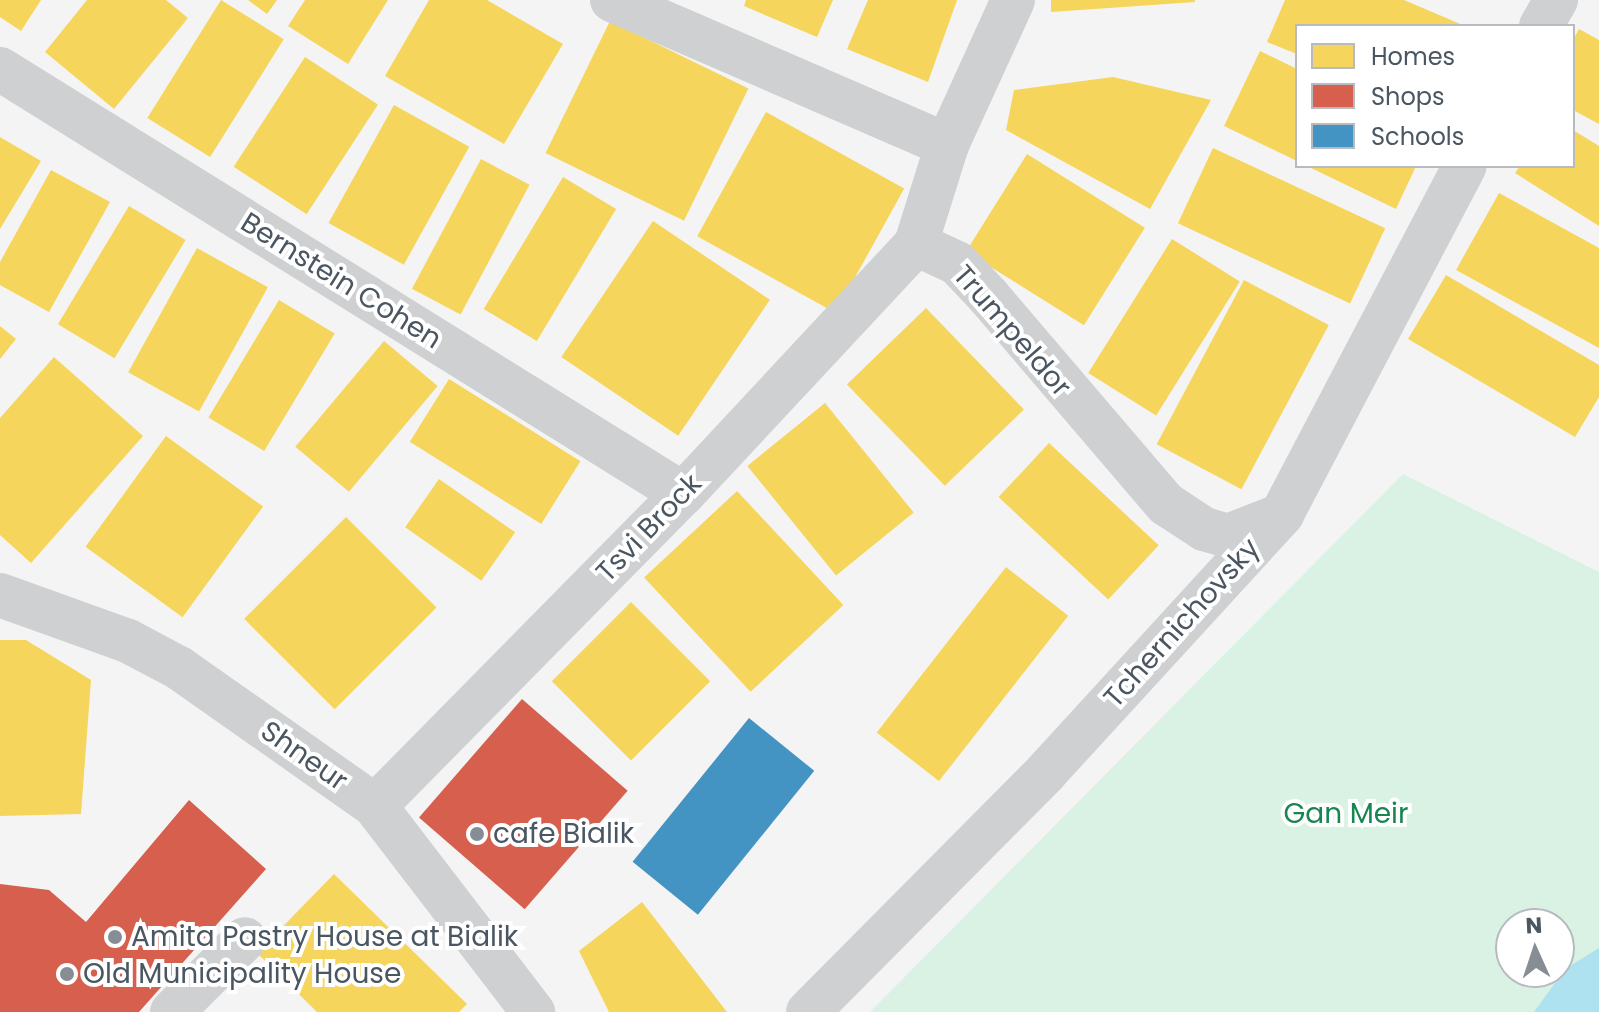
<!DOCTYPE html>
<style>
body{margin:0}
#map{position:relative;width:1599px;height:1012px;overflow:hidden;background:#f4f4f4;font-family:Poppins,sans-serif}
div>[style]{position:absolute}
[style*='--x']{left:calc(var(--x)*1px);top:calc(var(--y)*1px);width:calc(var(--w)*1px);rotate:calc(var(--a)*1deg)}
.green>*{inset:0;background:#d9f2e3}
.water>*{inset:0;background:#aee2f0}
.homes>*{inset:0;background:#f6d55c;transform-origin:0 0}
.shops>*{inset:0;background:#d6604d;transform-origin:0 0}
.schools>*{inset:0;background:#4393c3;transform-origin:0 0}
.street>*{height:44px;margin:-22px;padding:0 22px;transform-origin:22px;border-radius:22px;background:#ced0d2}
.dots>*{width:22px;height:22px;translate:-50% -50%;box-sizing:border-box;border:4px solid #fff;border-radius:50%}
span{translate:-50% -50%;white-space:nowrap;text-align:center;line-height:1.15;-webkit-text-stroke:8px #fff;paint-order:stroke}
.street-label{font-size:28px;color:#4a5661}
.park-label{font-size:28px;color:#17864f}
.poi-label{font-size:28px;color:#4a5661}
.left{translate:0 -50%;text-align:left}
.legend{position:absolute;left:1295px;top:24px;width:280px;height:144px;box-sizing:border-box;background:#fff;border:2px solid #b7bbc0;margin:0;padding:10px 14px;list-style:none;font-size:24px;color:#4a5661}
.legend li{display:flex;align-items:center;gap:16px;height:40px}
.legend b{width:40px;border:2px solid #b7bbc0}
.north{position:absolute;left:1495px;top:908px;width:80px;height:80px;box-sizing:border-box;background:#fff;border:2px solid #b7bbc0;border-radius:50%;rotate:357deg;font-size:22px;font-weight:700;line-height:32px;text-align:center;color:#4a5661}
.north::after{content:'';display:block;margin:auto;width:28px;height:36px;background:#868d94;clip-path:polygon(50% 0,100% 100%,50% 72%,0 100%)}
</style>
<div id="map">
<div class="green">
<i style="clip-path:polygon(evenodd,1403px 474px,1599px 572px,1599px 1012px,870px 1012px,1403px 474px,1511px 924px,1559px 924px,1559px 972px,1511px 972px,1511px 924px)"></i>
</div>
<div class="water">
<i style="clip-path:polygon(1599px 948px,1599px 1012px,1534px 1012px,1565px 969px)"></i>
</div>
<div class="homes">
<i style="clip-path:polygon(0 0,41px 0,21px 31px,0 17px)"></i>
<i style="clip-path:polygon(87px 0,166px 0,188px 18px,114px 109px,45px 52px)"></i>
<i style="left:221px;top:0;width:74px;height:139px;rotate:32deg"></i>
<i style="clip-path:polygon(248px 0,277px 0,267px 14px)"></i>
<i style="clip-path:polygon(305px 0,388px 0,348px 64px,288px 26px)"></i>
<i style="clip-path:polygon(429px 0,487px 0,563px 44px,504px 144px,385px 76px)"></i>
<i style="clip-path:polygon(746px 0,833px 0,817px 37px,744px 6px)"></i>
<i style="clip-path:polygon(868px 0,957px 0,928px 82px,847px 49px)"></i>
<i style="clip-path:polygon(1051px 0,1195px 0,1195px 2px,1051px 12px)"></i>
<i style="clip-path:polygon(1285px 0,1404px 0,1465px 26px,1297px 26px,1297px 54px,1267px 42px)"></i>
<i style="left:610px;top:21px;width:154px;height:147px;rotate:26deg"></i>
<i style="clip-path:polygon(1579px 29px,1599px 40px,1599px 124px,1573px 110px,1573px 40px)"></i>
<i style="clip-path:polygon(1260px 51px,1297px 69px,1297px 161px,1224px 126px)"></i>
<i style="left:305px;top:57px;width:87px;height:131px;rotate:33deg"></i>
<i style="clip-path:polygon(1113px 77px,1211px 100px,1150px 209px,1006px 130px,1014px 90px)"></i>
<i style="left:394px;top:105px;width:86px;height:135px;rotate:29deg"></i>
<i style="left:766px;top:112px;width:158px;height:142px;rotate:29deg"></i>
<i style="clip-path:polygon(1573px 130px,1599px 146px,1599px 226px,1515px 173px,1520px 166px,1573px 166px)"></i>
<i style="clip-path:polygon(0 137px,41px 161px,0 229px)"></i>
<i style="left:1213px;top:148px;width:190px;height:83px;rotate:25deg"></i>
<i style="left:1027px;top:154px;width:139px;height:115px;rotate:32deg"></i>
<i style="left:481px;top:159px;width:55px;height:147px;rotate:28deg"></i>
<i style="clip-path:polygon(1307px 166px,1416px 166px,1396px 209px)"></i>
<i style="clip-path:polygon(51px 170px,110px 202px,49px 312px,0 285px,0 262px)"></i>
<i style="left:563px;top:177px;width:62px;height:154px;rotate:31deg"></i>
<i style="clip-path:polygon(1499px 193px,1599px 248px,1599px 348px,1456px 270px)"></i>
<i style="left:129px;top:206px;width:66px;height:138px;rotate:31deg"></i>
<i style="left:653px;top:221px;width:141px;height:164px;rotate:34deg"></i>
<i style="left:1172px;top:239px;width:80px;height:158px;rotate:32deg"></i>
<i style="left:197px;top:248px;width:81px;height:142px;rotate:29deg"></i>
<i style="clip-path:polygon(1446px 275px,1599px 365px,1599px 397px,1575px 437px,1408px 339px)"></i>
<i style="left:1244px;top:280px;width:96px;height:186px;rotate:28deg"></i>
<i style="left:279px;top:300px;width:65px;height:137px;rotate:31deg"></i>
<i style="left:926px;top:308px;width:141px;height:110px;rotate:46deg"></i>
<i style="clip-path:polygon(0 326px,16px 339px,0 359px)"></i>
<i style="left:384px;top:341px;width:70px;height:138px;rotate:40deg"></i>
<i style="clip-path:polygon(54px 357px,143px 436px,31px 563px,0 535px,0 418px)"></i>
<i style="left:449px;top:379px;width:155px;height:74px;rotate:32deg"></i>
<i style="left:825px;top:403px;width:141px;height:100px;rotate:51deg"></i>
<i style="left:166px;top:436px;width:120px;height:137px;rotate:36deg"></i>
<i style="left:1049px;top:443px;width:150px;height:74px;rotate:43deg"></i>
<i style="left:439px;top:479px;width:93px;height:59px;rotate:35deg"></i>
<i style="left:737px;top:491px;width:156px;height:127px;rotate:47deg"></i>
<i style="left:346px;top:517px;width:128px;height:144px;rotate:45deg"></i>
<i style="left:1006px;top:567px;width:79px;height:210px;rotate:38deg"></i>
<i style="left:631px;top:602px;width:112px;height:112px;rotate:45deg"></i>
<i style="clip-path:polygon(0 640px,26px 640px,91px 680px,81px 814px,0 816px)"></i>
<i style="clip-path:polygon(334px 874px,467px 1004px,459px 1012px,317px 1012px,257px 953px)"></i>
<i style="clip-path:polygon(642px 902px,727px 1012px,609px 1012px,579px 951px)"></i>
</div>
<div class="shops">
<i style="left:522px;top:699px;width:140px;height:157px;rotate:41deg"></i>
<i style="clip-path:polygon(189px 800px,266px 869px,139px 1012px,0 1012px,0 884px,49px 890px,86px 922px)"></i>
</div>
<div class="schools">
<i style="left:749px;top:718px;width:84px;height:185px;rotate:39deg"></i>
</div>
<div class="street">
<i style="--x:612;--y:0;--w:365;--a:23.4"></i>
<i style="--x:947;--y:145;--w:104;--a:107.4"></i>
<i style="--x:916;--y:244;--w:45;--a:24.9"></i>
<i style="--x:957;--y:263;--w:47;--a:46.7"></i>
<i style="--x:989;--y:297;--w:272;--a:49.5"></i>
<i style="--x:1166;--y:504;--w:45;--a:33.3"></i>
<i style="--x:1204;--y:529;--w:25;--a:16"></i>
<i style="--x:1228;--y:536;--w:52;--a:-21.6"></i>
<i style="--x:1541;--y:26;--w:30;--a:-60"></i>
<i style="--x:0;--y:69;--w:804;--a:31.89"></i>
<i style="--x:947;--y:145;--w:159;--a:-65.5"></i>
<i style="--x:0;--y:595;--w:136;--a:19.8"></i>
<i style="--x:128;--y:641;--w:58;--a:27.9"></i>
<i style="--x:179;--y:668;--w:240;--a:35.1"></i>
<i style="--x:375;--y:806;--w:260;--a:52.5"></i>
<i style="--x:375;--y:806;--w:438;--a:-45.4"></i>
<i style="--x:683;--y:494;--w:342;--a:-47"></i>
<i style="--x:172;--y:1012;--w:103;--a:-45"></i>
<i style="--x:808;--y:1012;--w:338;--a:-45.2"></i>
<i style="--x:1046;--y:772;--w:350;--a:-47.5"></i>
<i style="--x:1282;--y:514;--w:393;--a:-62.3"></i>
</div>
<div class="dots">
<i style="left:477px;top:834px;background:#868d94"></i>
<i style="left:115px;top:937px;background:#868d94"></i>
<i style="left:67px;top:974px;background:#868d94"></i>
</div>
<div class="street-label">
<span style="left:341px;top:281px;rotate:32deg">Bernstein Cohen</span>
<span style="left:1012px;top:331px;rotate:49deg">Trumpeldor</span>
<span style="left:649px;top:528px;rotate:-46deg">Tsvi Brock</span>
<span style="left:1182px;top:623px;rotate:-48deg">Tchernichovsky</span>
<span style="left:304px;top:756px;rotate:35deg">Shneur</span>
</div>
<div class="park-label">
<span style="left:1346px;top:814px">Gan Meir</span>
</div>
<div class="poi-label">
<span class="left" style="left:493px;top:834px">cafe Bialik</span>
<span class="left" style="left:131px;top:937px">Amita Pastry House at Bialik</span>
<span class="left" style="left:83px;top:974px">Old Municipality House</span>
</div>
<ul class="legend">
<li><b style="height:22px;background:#f6d55c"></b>Homes</li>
<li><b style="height:22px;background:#d6604d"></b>Shops</li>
<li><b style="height:22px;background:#4393c3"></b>Schools</li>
</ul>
<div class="north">N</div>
</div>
